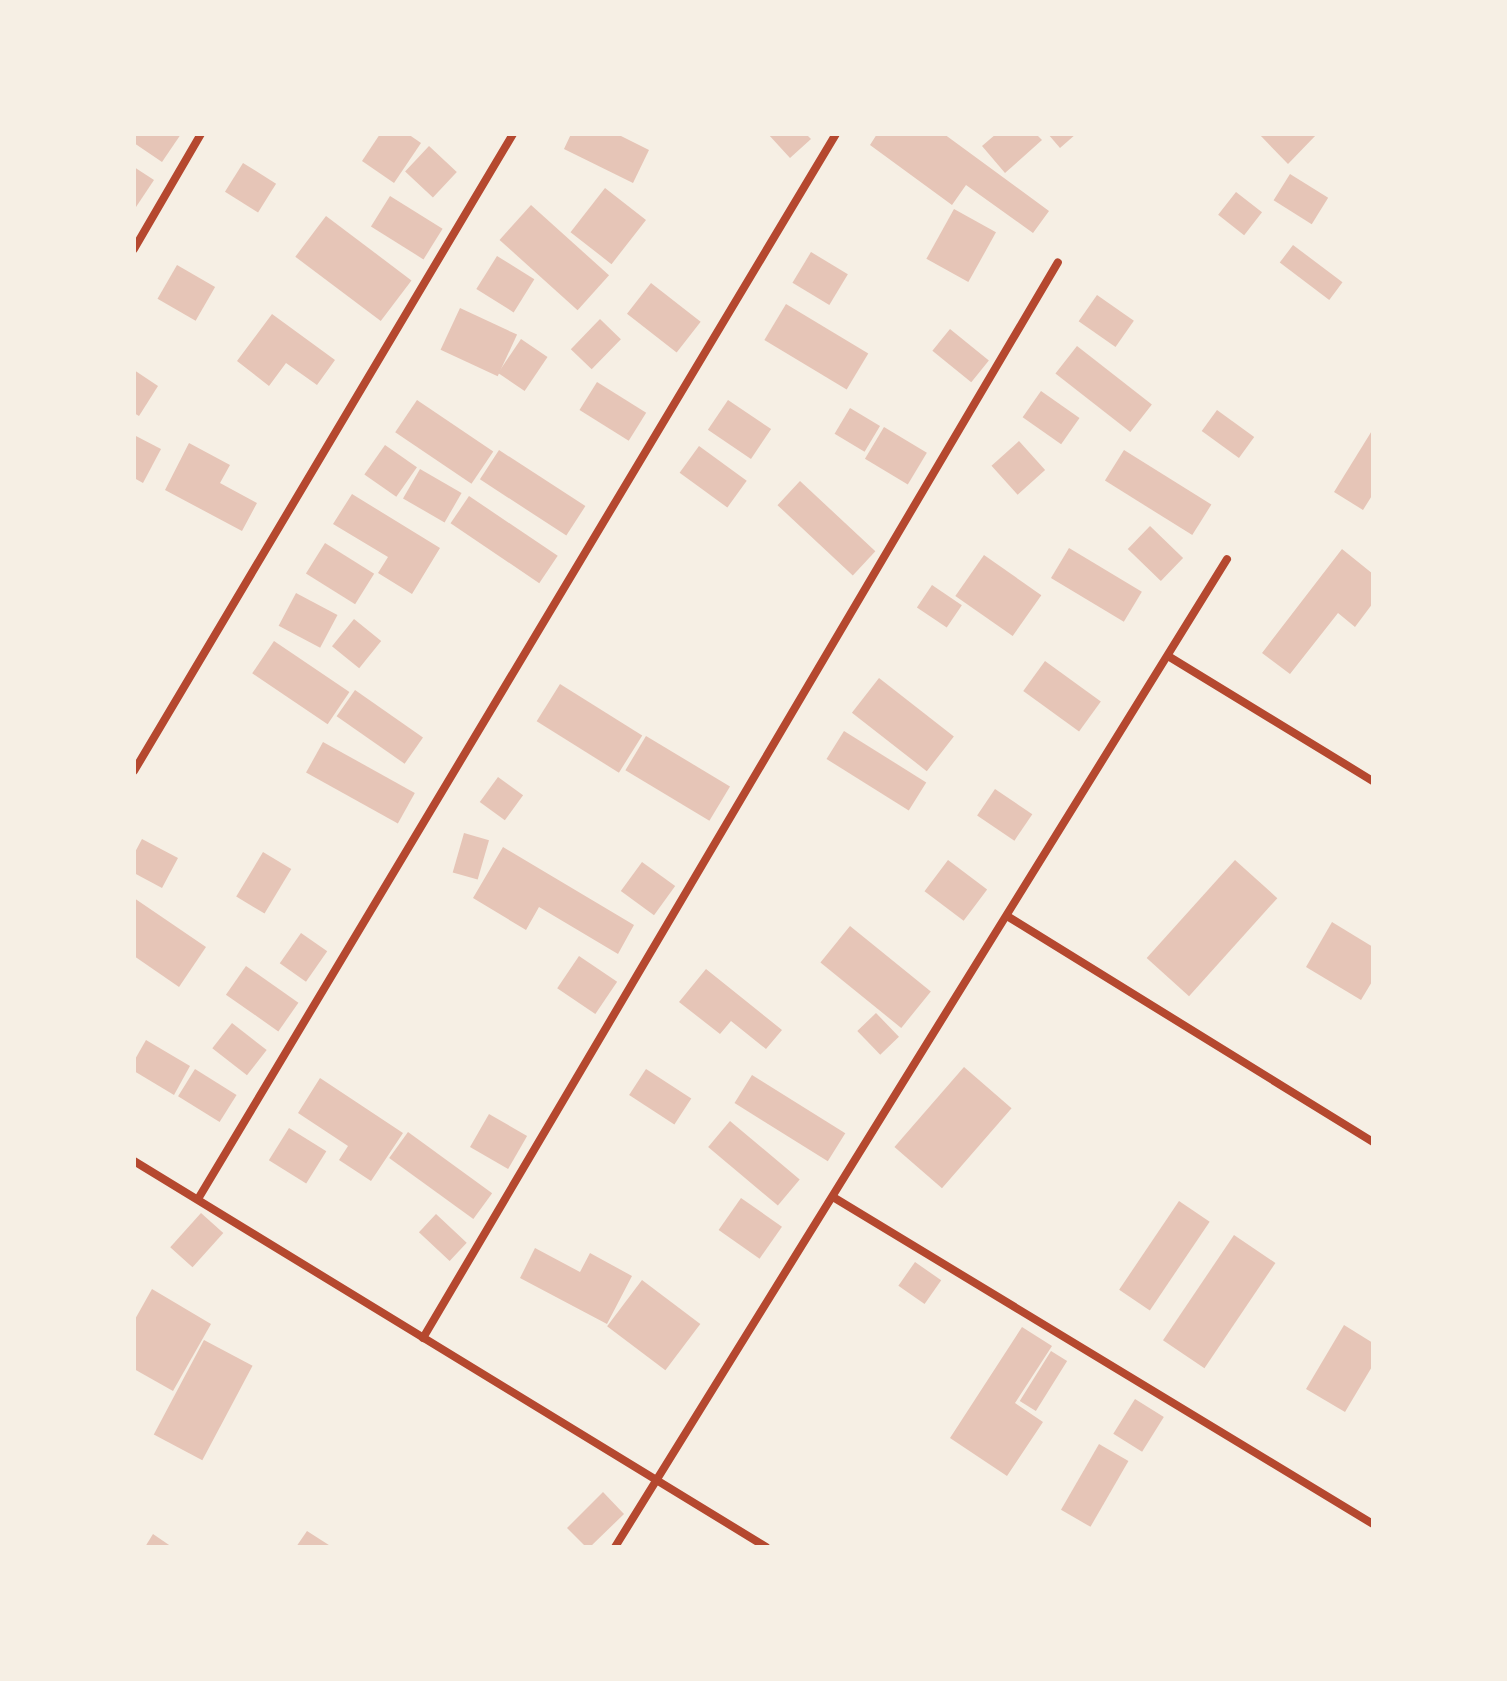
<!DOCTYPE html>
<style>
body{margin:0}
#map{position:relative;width:1507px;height:1681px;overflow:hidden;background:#f6efe4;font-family:Bitter,serif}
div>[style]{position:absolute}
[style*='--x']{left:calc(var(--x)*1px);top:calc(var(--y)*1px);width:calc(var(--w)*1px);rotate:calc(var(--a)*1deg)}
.building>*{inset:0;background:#e6c5b7;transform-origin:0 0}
.minor>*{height:8px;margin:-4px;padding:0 4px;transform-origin:4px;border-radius:4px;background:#b5482f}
span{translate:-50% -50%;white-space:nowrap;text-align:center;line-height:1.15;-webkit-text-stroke:6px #f6efe4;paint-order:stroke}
.frame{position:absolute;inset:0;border:136px solid #f6efe4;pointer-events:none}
</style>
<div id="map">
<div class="building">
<i style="clip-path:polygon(134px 134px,181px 134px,162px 162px,134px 143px)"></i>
<i style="clip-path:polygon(380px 134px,408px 134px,421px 143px,394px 183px,362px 161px)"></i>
<i style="clip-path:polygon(571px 134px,617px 134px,649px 150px,633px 183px,564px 149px)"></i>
<i style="clip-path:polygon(768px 134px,806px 134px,811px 139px,790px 158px)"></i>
<i style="clip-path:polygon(877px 134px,944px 134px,1049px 211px,1033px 233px,966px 185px,952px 205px,870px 145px)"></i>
<i style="clip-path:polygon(996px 134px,1036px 134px,1042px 140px,1005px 173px,982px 146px)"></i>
<i style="clip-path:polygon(1048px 134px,1076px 134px,1060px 148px)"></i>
<i style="clip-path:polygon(1259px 134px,1317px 134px,1288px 164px)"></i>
<i style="left:429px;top:146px;width:38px;height:35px;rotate:43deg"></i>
<i style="left:243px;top:163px;width:39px;height:34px;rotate:32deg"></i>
<i style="clip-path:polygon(134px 167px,154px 180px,134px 210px)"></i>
<i style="left:1290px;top:174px;width:45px;height:31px;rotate:32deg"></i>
<i style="left:605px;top:188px;width:52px;height:56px;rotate:38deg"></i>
<i style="left:1236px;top:192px;width:33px;height:29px;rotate:38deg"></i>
<i style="left:390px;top:196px;width:62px;height:36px;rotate:32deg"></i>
<i style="left:531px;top:205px;width:105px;height:47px;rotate:42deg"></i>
<i style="left:954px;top:209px;width:48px;height:57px;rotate:29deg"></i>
<i style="left:326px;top:216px;width:107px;height:51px;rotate:37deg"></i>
<i style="left:1293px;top:245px;width:62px;height:22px;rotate:37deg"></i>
<i style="left:811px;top:252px;width:43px;height:36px;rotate:31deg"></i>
<i style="left:497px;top:256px;width:44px;height:39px;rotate:32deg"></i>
<i style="left:177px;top:265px;width:44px;height:39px;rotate:30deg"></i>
<i style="left:651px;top:283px;width:63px;height:39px;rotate:38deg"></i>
<i style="left:1097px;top:295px;width:45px;height:32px;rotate:35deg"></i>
<i style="left:786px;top:304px;width:96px;height:42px;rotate:31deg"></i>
<i style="left:460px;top:308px;width:63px;height:46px;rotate:25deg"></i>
<i style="clip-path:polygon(272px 314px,335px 360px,317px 385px,286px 363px,269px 386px,237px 361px)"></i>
<i style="left:600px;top:319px;width:29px;height:42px;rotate:44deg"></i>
<i style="left:950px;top:329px;width:50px;height:28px;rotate:39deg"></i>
<i style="left:521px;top:339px;width:32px;height:41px;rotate:34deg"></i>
<i style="left:1077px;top:346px;width:95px;height:35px;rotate:38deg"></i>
<i style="clip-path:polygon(134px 370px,158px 386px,139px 416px,134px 413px)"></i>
<i style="left:597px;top:382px;width:58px;height:33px;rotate:32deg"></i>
<i style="left:1041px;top:391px;width:47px;height:32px;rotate:35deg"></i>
<i style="left:417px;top:400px;width:92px;height:39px;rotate:34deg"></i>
<i style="left:728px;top:400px;width:52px;height:36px;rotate:34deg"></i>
<i style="left:850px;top:408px;width:35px;height:30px;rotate:31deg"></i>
<i style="left:1217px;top:410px;width:46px;height:26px;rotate:36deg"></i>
<i style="left:884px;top:427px;width:50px;height:37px;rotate:31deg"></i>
<i style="clip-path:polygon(1373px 429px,1373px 494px,1363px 510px,1334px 492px)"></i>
<i style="clip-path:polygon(134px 435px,161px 449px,143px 483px,134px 478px)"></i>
<i style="left:1019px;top:441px;width:39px;height:37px;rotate:48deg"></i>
<i style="clip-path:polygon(189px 443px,230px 465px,220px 483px,257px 503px,242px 531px,165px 490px)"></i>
<i style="left:385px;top:445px;width:39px;height:36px;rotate:35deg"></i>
<i style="left:699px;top:446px;width:59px;height:33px;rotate:36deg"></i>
<i style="left:499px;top:450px;width:103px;height:35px;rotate:33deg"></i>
<i style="left:1124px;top:450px;width:103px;height:36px;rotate:32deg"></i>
<i style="left:420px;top:469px;width:48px;height:34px;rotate:30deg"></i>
<i style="left:800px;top:481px;width:103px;height:33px;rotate:43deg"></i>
<i style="clip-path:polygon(352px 494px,440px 548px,412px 594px,378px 573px,388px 557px,333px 524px)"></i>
<i style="left:469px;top:496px;width:107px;height:33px;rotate:34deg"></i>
<i style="left:1150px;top:526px;width:46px;height:32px;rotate:44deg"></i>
<i style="left:325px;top:543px;width:58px;height:36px;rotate:32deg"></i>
<i style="left:1069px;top:548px;width:85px;height:35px;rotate:31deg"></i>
<i style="clip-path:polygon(1342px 549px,1373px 574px,1373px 603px,1355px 627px,1338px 613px,1290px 674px,1262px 653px)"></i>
<i style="left:984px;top:555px;width:70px;height:50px;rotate:35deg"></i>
<i style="left:932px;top:585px;width:36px;height:27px;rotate:34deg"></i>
<i style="left:296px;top:593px;width:47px;height:37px;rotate:28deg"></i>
<i style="left:354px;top:619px;width:35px;height:35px;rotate:39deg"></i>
<i style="left:274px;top:641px;width:91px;height:39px;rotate:34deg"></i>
<i style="left:1045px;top:661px;width:69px;height:37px;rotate:36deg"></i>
<i style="left:879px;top:678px;width:95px;height:44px;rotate:38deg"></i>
<i style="left:560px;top:684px;width:97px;height:44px;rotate:32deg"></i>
<i style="left:355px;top:690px;width:83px;height:32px;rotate:35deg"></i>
<i style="left:844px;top:731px;width:97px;height:33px;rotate:32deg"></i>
<i style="left:646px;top:736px;width:98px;height:40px;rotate:31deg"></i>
<i style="left:323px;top:742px;width:105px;height:35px;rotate:29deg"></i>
<i style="left:498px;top:777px;width:31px;height:31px;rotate:36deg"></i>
<i style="left:995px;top:789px;width:45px;height:32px;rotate:34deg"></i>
<i style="left:464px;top:833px;width:26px;height:41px;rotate:16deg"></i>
<i style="clip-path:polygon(142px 839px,178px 858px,162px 888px,134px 873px,134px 854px)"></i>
<i style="clip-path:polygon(503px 847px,634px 925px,618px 954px,539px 907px,526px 930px,473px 898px)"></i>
<i style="left:263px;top:852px;width:33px;height:52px;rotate:31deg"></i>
<i style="left:948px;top:860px;width:49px;height:39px;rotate:37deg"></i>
<i style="left:1235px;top:860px;width:57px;height:132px;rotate:42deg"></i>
<i style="left:642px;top:862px;width:41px;height:36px;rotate:36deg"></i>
<i style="clip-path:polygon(134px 898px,206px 947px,179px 987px,134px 956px)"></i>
<i style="clip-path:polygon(1332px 922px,1373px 947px,1373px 980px,1361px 1000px,1306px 967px)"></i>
<i style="left:850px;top:926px;width:104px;height:47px;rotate:39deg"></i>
<i style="left:301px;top:933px;width:32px;height:37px;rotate:35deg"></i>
<i style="left:579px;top:956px;width:46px;height:39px;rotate:34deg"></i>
<i style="left:246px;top:966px;width:64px;height:35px;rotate:35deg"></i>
<i style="clip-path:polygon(706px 969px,782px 1030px,766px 1049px,731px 1021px,720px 1034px,679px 1002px)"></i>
<i style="left:876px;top:1013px;width:33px;height:26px;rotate:46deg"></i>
<i style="left:232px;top:1023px;width:44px;height:32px;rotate:38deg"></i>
<i style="clip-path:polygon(146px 1040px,190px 1066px,174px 1095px,134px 1071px,134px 1061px)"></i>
<i style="left:964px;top:1067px;width:63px;height:106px;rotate:41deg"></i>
<i style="left:195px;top:1069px;width:49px;height:32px;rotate:32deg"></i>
<i style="left:646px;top:1069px;width:54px;height:31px;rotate:33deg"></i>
<i style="left:752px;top:1075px;width:110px;height:33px;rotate:32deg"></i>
<i style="clip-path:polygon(320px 1078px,403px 1133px,371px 1181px,339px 1160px,348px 1146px,298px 1113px)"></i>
<i style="left:489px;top:1114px;width:44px;height:38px;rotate:30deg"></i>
<i style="left:730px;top:1121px;width:91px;height:34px;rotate:40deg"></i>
<i style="left:289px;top:1128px;width:44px;height:38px;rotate:32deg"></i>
<i style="left:408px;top:1132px;width:104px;height:32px;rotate:36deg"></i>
<i style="left:741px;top:1198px;width:50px;height:39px;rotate:35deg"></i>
<i style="left:1179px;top:1201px;width:37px;height:107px;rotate:34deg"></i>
<i style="left:201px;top:1213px;width:30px;height:46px;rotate:42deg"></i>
<i style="left:436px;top:1214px;width:42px;height:25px;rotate:43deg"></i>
<i style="left:1234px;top:1235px;width:50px;height:127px;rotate:34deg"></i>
<i style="clip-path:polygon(535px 1248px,580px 1272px,590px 1253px,632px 1276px,607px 1324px,520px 1278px)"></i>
<i style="left:915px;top:1262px;width:32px;height:29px;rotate:35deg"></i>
<i style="left:642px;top:1280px;width:73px;height:58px;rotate:37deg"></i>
<i style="clip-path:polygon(152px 1289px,211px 1324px,173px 1391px,134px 1369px,134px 1321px)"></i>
<i style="clip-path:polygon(1344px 1325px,1373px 1343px,1373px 1365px,1345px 1412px,1306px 1389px)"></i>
<i style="clip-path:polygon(1022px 1327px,1052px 1346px,1015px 1403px,1043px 1422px,1007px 1476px,950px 1438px)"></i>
<i style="left:204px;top:1340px;width:55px;height:107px;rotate:28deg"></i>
<i style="left:1051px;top:1351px;width:19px;height:59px;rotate:32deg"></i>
<i style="left:1135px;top:1399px;width:34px;height:41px;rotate:32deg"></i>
<i style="left:1099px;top:1444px;width:34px;height:76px;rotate:30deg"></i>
<i style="clip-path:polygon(603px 1492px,624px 1514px,590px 1547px,586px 1547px,567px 1528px)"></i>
<i style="clip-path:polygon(307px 1531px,332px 1547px,296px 1547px)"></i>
<i style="clip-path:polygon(153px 1534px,172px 1547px,145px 1547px)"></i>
</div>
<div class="minor">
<i style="--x:134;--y:249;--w:133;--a:-59.8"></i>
<i style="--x:1168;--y:656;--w:240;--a:31.4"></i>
<i style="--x:134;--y:771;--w:741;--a:-59.25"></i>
<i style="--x:1007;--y:916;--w:430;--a:31.7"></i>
<i style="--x:134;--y:1161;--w:741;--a:31.41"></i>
<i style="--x:833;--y:1197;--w:631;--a:31.2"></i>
<i style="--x:198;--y:1199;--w:1241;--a:-59.08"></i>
<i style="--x:423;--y:1338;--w:1249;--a:-59.45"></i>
<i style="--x:615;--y:1547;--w:1162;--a:-58.22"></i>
</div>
<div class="frame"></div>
</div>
